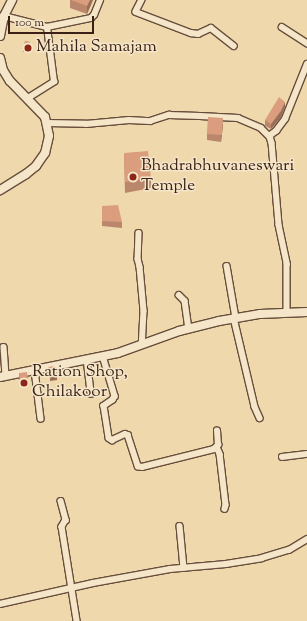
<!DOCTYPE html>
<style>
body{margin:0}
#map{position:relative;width:307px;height:621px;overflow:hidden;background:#efd9ac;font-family:"Sorts Mill Goudy",serif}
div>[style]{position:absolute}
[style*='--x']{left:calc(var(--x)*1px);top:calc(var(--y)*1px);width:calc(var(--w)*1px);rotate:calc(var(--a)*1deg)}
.roads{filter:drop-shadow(1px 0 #674e3c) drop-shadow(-1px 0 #674e3c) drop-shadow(0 1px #674e3c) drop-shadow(0 -1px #674e3c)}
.street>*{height:5.5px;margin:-2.75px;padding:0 2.75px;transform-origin:2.75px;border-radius:2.75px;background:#f5e6c9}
.secondary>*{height:8px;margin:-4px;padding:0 4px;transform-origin:4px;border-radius:4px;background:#f5e6c9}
.wall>*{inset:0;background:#bb876c;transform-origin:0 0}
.shaded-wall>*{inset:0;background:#996e58}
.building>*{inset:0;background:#da9d7d;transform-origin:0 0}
.dots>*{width:11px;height:11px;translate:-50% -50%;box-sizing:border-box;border:2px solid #f5e6c9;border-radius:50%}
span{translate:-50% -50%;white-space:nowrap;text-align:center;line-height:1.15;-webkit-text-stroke:3px #f5e6c9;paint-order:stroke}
.poi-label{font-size:17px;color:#3a2016}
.left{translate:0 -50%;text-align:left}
.scale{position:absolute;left:8px;top:16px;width:86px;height:18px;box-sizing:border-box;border:2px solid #3a2016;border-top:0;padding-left:5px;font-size:12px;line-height:14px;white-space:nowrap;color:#3a2016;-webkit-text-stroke:3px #f5e6c9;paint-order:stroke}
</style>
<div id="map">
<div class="roads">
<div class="street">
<i style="--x:142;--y:0;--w:13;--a:117"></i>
<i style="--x:136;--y:12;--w:59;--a:20.9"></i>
<i style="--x:191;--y:33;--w:7;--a:8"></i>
<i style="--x:198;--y:34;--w:14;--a:-25"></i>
<i style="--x:211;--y:28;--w:29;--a:38"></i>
<i style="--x:4;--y:16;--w:44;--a:14.3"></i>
<i style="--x:47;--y:27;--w:45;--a:-11.6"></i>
<i style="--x:91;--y:18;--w:4;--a:-45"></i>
<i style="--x:94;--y:15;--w:16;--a:-68"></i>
<i style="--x:282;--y:27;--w:30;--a:33"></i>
<i style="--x:28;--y:98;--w:31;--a:-32"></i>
<i style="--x:54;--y:82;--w:55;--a:-97.3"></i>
<i style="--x:47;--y:123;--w:39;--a:1"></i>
<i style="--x:86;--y:124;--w:43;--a:-5.3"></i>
<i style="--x:129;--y:120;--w:21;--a:3"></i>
<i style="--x:150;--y:121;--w:20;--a:-18"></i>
<i style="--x:169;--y:115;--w:31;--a:2"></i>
<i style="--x:200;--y:116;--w:38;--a:3"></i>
<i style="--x:238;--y:118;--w:25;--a:23"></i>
<i style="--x:261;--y:128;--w:13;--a:45"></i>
<i style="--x:270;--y:137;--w:6;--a:72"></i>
<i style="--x:272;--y:143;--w:82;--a:85.1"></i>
<i style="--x:279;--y:225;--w:40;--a:78"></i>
<i style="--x:287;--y:264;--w:48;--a:90"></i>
<i style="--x:269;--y:136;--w:9;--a:-36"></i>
<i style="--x:276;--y:131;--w:15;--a:-53"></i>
<i style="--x:285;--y:119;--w:59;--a:-68.2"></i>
<i style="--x:139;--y:233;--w:26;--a:92"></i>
<i style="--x:138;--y:259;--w:8;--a:76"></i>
<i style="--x:140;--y:267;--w:44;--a:84.8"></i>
<i style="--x:144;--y:311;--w:34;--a:93"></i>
<i style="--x:227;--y:266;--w:53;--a:80.2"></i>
<i style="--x:179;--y:295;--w:8;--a:45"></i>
<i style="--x:185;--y:301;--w:27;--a:82"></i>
<i style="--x:234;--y:318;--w:91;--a:76.7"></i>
<i style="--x:255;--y:407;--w:12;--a:66"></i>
<i style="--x:4;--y:347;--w:29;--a:86"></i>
<i style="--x:103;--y:356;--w:42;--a:73.3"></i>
<i style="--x:115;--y:396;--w:4;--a:117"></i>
<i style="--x:113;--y:400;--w:11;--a:146"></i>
<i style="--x:104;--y:406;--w:32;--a:81"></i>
<i style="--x:109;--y:438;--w:4;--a:34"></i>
<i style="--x:112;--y:440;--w:14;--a:-25"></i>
<i style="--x:125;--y:434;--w:3;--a:18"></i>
<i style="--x:128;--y:435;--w:33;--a:72"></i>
<i style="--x:138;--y:466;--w:4;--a:14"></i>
<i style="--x:142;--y:467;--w:74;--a:-14"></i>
<i style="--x:214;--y:449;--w:6;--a:-45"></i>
<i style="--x:218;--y:445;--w:14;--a:-94"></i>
<i style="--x:87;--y:359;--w:35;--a:83"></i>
<i style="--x:35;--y:370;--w:49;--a:83"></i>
<i style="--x:217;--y:447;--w:8;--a:67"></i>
<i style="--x:220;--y:454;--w:51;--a:83.3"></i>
<i style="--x:226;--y:505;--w:4;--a:104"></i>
<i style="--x:282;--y:457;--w:25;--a:-7"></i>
<i style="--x:61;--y:501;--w:20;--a:75"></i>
<i style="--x:66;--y:520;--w:8;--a:120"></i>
<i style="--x:62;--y:527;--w:95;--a:80.9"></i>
<i style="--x:180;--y:526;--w:42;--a:84.6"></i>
<i style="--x:0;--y:604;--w:95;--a:-12.7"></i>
<i style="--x:93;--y:583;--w:78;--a:-10.3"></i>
<i style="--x:170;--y:569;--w:56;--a:-5.1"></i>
<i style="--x:226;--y:564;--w:36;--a:-9"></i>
<i style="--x:262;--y:558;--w:28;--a:-17"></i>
<i style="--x:289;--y:550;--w:21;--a:-31"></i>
</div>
<div class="secondary">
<i style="--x:0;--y:36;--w:20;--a:-79"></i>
<i style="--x:4;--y:16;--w:18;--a:-63"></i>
<i style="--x:0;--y:58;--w:12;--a:76"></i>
<i style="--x:3;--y:70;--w:13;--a:58"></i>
<i style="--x:10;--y:81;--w:50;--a:45.8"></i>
<i style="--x:45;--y:117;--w:19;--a:78"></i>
<i style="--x:49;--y:136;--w:17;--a:103"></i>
<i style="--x:45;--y:153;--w:16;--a:125"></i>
<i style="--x:36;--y:166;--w:13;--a:141"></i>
<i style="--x:26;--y:174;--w:31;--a:148"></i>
<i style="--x:0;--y:377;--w:120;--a:-11.5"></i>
<i style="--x:118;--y:353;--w:65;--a:-19.8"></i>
<i style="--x:179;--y:331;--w:41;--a:-14"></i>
<i style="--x:219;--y:321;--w:42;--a:-9.7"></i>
<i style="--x:260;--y:314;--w:47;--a:-2.4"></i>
</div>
</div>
<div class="wall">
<i style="clip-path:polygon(70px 0,93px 0,87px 14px,70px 8px)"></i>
<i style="left:25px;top:41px;width:5px;height:11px;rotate:11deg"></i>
<i style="clip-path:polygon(285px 107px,281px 117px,271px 129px,265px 126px,265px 120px)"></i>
<i style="clip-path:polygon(223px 124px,221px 142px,207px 140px,207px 134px)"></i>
<i style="clip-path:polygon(124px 153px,151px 178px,151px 188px,125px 193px)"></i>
<i style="clip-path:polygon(102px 206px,122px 222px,122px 228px,102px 226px)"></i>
<i style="clip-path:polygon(19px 373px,28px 379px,28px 385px,20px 385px,19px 379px)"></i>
</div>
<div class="shaded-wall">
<i style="clip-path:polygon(90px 0,93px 0,87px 14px,87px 6px)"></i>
<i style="clip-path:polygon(285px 102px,285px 107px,281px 117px,271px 129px,271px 124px)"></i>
<i style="clip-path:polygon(223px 118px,223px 124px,221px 142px,221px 136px)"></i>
<i style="clip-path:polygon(57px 374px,57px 380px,50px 381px,50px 376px)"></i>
</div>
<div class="building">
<i style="clip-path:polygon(71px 0,90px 0,87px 6px)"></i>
<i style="left:25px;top:41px;width:5px;height:8px;rotate:11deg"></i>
<i style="clip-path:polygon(279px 97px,285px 102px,281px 111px,271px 124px,265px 120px)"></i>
<i style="left:208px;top:117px;width:15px;height:17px;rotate:4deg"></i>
<i style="clip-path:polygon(148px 151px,151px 178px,125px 182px,124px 153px)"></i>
<i style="clip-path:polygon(118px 205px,122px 222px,102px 221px,102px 206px)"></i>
<i style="clip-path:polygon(54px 366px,57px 374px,50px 376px,48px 367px)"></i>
<i style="left:27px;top:372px;width:7px;height:8px;rotate:82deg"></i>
</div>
<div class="dots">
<i style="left:28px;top:48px;background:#8f2418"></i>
<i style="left:133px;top:177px;background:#8f2418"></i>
<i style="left:24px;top:383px;background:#8f2418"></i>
</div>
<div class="poi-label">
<span class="left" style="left:36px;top:48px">Mahila Samajam</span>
<span class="left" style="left:141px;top:177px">Bhadrabhuvaneswari<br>Temple</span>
<span class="left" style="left:32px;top:383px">Ration Shop,<br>Chilakoor</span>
</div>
<div class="scale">100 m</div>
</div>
